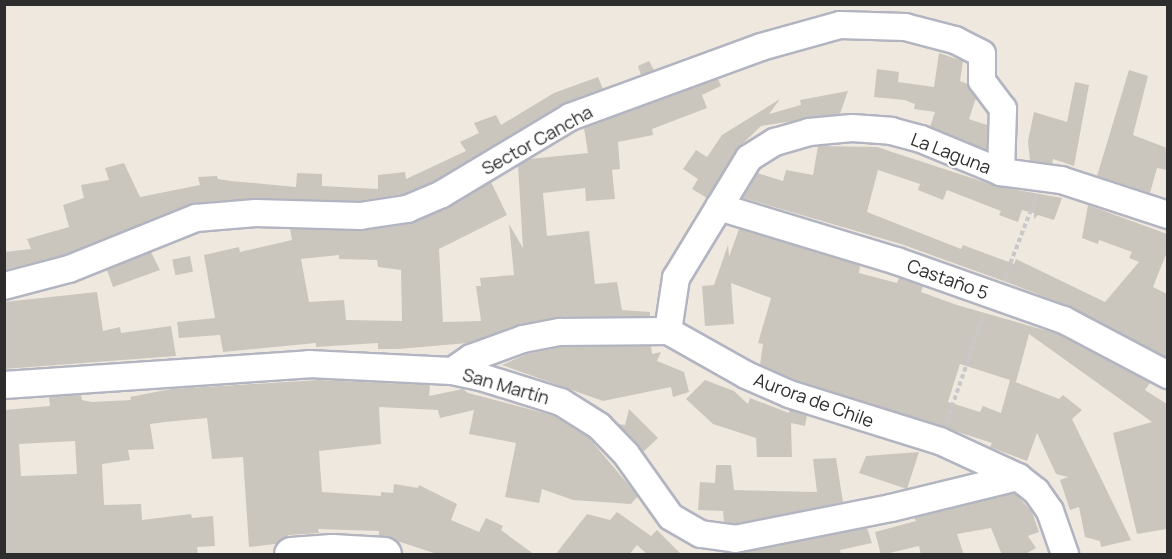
<!DOCTYPE html>
<meta charset="utf-8">
<style>
body{margin:0}
#map{position:relative;width:1172px;height:559px;overflow:hidden;background:#efe8de;font-family:Manrope,sans-serif}
div>[style]{position:absolute}
[style*='--x']{left:calc(var(--x)*1px);top:calc(var(--y)*1px);width:calc(var(--w)*1px);rotate:calc(var(--a)*1deg)}
.building>*{inset:0;background:#cbc6bd;transform-origin:0 0}
.path>*{height:4px;margin-top:-2px;transform-origin:0;background:repeating-linear-gradient(90deg,#c8c8c8 0 4.5px,transparent 0 7.5px)}
.roads{filter:drop-shadow(2px 0 #b2b5c1) drop-shadow(-2px 0 #b2b5c1) drop-shadow(0 2px #b2b5c1) drop-shadow(0 -2px #b2b5c1)}
.street>*{height:26px;margin:-13px;padding:0 13px;transform-origin:13px;border-radius:13px;background:#fff}
.secondary>*{height:33px;margin:-16.5px;padding:0 16.5px;transform-origin:16.5px;border-radius:16.5px;background:#fff}
span{translate:-50% -50%;white-space:nowrap;text-align:center;line-height:1.15;-webkit-text-stroke:4.5px #fff;paint-order:stroke}
.street-label{font-size:18px;color:#2d2d2d}
.frame{position:absolute;inset:0;border:6px solid #2d2d2d;pointer-events:none}
</style>
<div id="map">
<div class="building">
<i style="clip-path:polygon(939px 53px,963px 61px,960px 81px,968px 84px,976px 98px,969px 119px,987px 125px,987px 150px,930px 127px,935px 112px,914px 109px,915px 104px,904px 100px,874px 97px,877px 69px,899px 72px,898px 82px,934px 87px)"></i>
<i style="clip-path:polygon(649px 61px,654px 70px,641px 75px,638px 66px)"></i>
<i style="clip-path:polygon(1129px 70px,1148px 76px,1133px 135px,1167px 148px,1167px 170px,1157px 168px,1150px 193px,1097px 176px)"></i>
<i style="clip-path:polygon(598px 77px,603px 89px,562px 104px,435px 181px,403px 194px,359px 201px,256px 198px,194px 203px,64px 255px,4px 270px,4px 252px,31px 249px,27px 239px,69px 227px,63px 205px,84px 198px,81px 185px,109px 180px,105px 168px,124px 163px,140px 197px,200px 185px,198px 177px,217px 176px,218px 179px,231px 181px,296px 187px,297px 173px,322px 174px,322px 186px,378px 189px,378px 175px,405px 172px,406px 179px,466px 151px,460px 142px,479px 133px,474px 123px,496px 115px,501px 125px,554px 93px)"></i>
<i style="clip-path:polygon(evenodd,718px 79px,721px 86px,702px 95px,707px 108px,652px 129px,653px 135px,618px 142px,620px 169px,612px 170px,615px 199px,586px 201px,585px 188px,543px 193px,547px 236px,589px 231px,595px 284px,617px 282px,622px 310px,650px 312px,650px 316px,557px 317px,518px 325px,468px 343px,398px 349px,378px 349px,378px 343px,316px 347px,316px 343px,223px 352px,220px 335px,179px 338px,177px 322px,215px 318px,204px 255px,239px 247px,240px 252px,292px 240px,290px 229px,360px 231px,409px 224px,448px 208px,491px 182px,507px 215px,439px 249px,443px 322px,481px 321px,476px 286px,481px 286px,480px 278px,514px 275px,509px 224px,523px 248px,518px 166px,529px 159px,588px 153px,584px 128px,718px 79px,339px 255px,339px 259px,377px 260px,378px 267px,401px 270px,402px 321px,346px 320px,344px 300px,309px 302px,301px 259px,339px 255px)"></i>
<i style="clip-path:polygon(1075px 82px,1089px 85px,1074px 166px,1053px 159px,1052px 164px,1030px 161px,1028px 141px,1034px 112px,1067px 122px)"></i>
<i style="clip-path:polygon(848px 91px,840px 114px,761px 126px,736px 150px,707px 198px,692px 189px,698px 179px,683px 169px,696px 150px,707px 157px,722px 135px,780px 99px,769px 114px,801px 105px,800px 100px)"></i>
<i style="clip-path:polygon(818px 146px,877px 147px,996px 186px,1062px 198px,1054px 220px,1038px 215px,1034px 219px,1034px 213px,1022px 210px,1018px 222px,999px 215px,1001px 211px,947px 190px,943px 200px,918px 190px,920px 184px,878px 170px,867px 212px,961px 249px,963px 245px,1014px 264px,1016px 259px,1105px 302px,1139px 262px,1129px 258px,1132px 252px,1099px 240px,1098px 244px,1082px 238px,1088px 205px,1167px 234px,1167px 252px,1153px 287px,1167px 294px,1167px 358px,1071px 307px,1009px 283px,901px 244px,743px 198px,757px 173px,783px 181px,786px 170px,813px 175px)"></i>
<i style="clip-path:polygon(739px 229px,860px 265px,859px 273px,897px 283px,899px 278px,923px 286px,921px 292px,957px 305px,1058px 334px,1150px 383px,1145px 390px,1167px 404px,1167px 529px,1137px 534px,1113px 433px,1152px 422px,1029px 334px,1016px 382px,960px 364px,948px 402px,980px 412px,983px 406px,1001px 413px,1010px 380px,1059px 399px,1063px 395px,1082px 410px,1072px 419px,1131px 540px,1101px 547px,1100px 541px,1085px 537px,1079px 507px,1070px 510px,1060px 480px,1068px 477px,1056px 474px,1037px 433px,1027px 461px,990px 447px,992px 443px,796px 380px,760px 365px,763px 344px,758px 343px,771px 298px,731px 283px,734px 324px,705px 326px,702px 286px,714px 285px,728px 245px,729px 257px)"></i>
<i style="clip-path:polygon(151px 252px,160px 270px,113px 287px,107px 270px)"></i>
<i style="left:190px;top:256px;width:16px;height:18px;rotate:79deg"></i>
<i style="clip-path:polygon(97px 292px,103px 331px,120px 327px,121px 333px,171px 326px,176px 356px,4px 369px,4px 302px)"></i>
<i style="clip-path:polygon(651px 346px,652px 354px,661px 352px,657px 361px,684px 372px,689px 392px,673px 397px,671px 387px,603px 401px,502px 365px,527px 354px,561px 347px)"></i>
<i style="clip-path:polygon(evenodd,319px 380px,430px 385px,429px 396px,463px 389px,468px 393px,555px 416px,589px 438px,638px 496px,631px 504px,573px 500px,542px 489px,539px 503px,505px 497px,516px 443px,469px 434px,474px 410px,440px 418px,438px 410px,379px 407px,381px 444px,319px 451px,322px 492px,381px 496px,381px 492px,393px 493px,394px 484px,418px 488px,419px 485px,457px 504px,451px 520px,479px 532px,486px 518px,503px 526px,501px 530px,535px 555px,440px 555px,379px 535px,379px 531px,318px 529px,319px 533px,289px 535px,275px 544px,249px 547px,243px 457px,212px 459px,207px 418px,165px 422px,150px 424px,154px 449px,128px 450px,130px 460px,102px 464px,104px 505px,141px 504px,142px 520px,191px 514px,192px 518px,213px 516px,215px 546px,197px 547px,198px 555px,4px 555px,4px 410px,50px 406px,49px 397px,81px 395px,82px 400px,92px 402px,131px 400px,130px 397px,171px 389px,319px 380px,75px 441px,77px 474px,21px 476px,19px 444px,75px 441px)"></i>
<i style="clip-path:polygon(705px 380px,734px 391px,748px 404px,750px 398px,789px 413px,789px 410px,807px 415px,805px 426px,791px 423px,792px 457px,757px 457px,756px 438px,713px 424px,686px 399px)"></i>
<i style="clip-path:polygon(629px 409px,658px 438px,643px 452px,618px 424px,625px 425px)"></i>
<i style="clip-path:polygon(919px 452px,907px 489px,859px 473px,866px 456px)"></i>
<i style="clip-path:polygon(836px 458px,843px 502px,735px 524px,724px 522px,723px 511px,698px 510px,700px 482px,715px 483px,716px 465px,731px 465px,734px 490px,817px 492px,813px 459px)"></i>
<i style="clip-path:polygon(1015px 493px,1032px 512px,1039px 532px,1028px 536px,1036px 548px,1024px 555px,1002px 555px,991px 528px,957px 534px,964px 555px,921px 555px,919px 546px,881px 555px,875px 532px,916px 521px,914px 518px)"></i>
<i style="clip-path:polygon(617px 512px,651px 536px,657px 530px,682px 555px,648px 555px,637px 545px,629px 555px,555px 555px,587px 514px,610px 520px)"></i>
<i style="clip-path:polygon(867px 528px,872px 543px,840px 550px,841px 555px,726px 555px)"></i>
</div>
<div class="path">
<i style="--x:1005;--y:277;--w:86;--a:-68.8"></i>
<i style="--x:947;--y:421;--w:113;--a:-70.9"></i>
</div>
<div class="roads">
<div class="street">
<i style="--x:719;--y:207;--w:186;--a:16.9"></i>
<i style="--x:897;--y:261;--w:177;--a:19.5"></i>
<i style="--x:1064;--y:320;--w:118;--a:27.9"></i>
<i style="--x:4;--y:286;--w:67;--a:-14.7"></i>
<i style="--x:69;--y:269;--w:137;--a:-21.9"></i>
<i style="--x:196;--y:218;--w:60;--a:-4.8"></i>
<i style="--x:256;--y:213;--w:104;--a:1.7"></i>
<i style="--x:360;--y:216;--w:48;--a:-8.5"></i>
<i style="--x:407;--y:209;--w:38;--a:-23"></i>
<i style="--x:442;--y:194;--w:149;--a:-31"></i>
<i style="--x:570;--y:117;--w:203;--a:-20.1"></i>
<i style="--x:761;--y:47;--w:82;--a:-15.6"></i>
<i style="--x:840;--y:25;--w:65;--a:1.8"></i>
<i style="--x:905;--y:27;--w:52;--a:14.6"></i>
<i style="--x:955;--y:40;--w:30;--a:27"></i>
<i style="--x:982;--y:54;--w:27;--a:90"></i>
<i style="--x:982;--y:81;--w:35;--a:53"></i>
<i style="--x:1003;--y:109;--w:63;--a:91.8"></i>
<i style="--x:668;--y:331;--w:54;--a:-81.4"></i>
<i style="--x:676;--y:278;--w:140;--a:-58.7"></i>
<i style="--x:749;--y:158;--w:31;--a:-32"></i>
<i style="--x:775;--y:142;--w:35;--a:-16"></i>
<i style="--x:809;--y:132;--w:43;--a:-5.3"></i>
<i style="--x:852;--y:128;--w:39;--a:4"></i>
<i style="--x:891;--y:131;--w:31;--a:15"></i>
<i style="--x:921;--y:139;--w:87;--a:22.4"></i>
<i style="--x:1001;--y:172;--w:61;--a:7.6"></i>
<i style="--x:1061;--y:180;--w:113;--a:18.1"></i>
<i style="--x:452;--y:371;--w:23;--a:-34"></i>
<i style="--x:471;--y:358;--w:55;--a:-20.1"></i>
<i style="--x:523;--y:339;--w:38;--a:-11"></i>
<i style="--x:560;--y:332;--w:108;--a:-0.5"></i>
<i style="--x:668;--y:331;--w:90;--a:29.4"></i>
<i style="--x:746;--y:375;--w:47;--a:23.8"></i>
<i style="--x:789;--y:394;--w:158;--a:17.3"></i>
<i style="--x:940;--y:441;--w:86;--a:24.8"></i>
<i style="--x:1018;--y:477;--w:23;--a:38"></i>
<i style="--x:1036;--y:491;--w:24;--a:55"></i>
<i style="--x:1050;--y:511;--w:46;--a:70.8"></i>
<i style="--x:4;--y:385;--w:306;--a:-3.9"></i>
<i style="--x:309;--y:364;--w:143;--a:2.8"></i>
<i style="--x:452;--y:371;--w:30;--a:12"></i>
<i style="--x:481;--y:377;--w:84;--a:17.4"></i>
<i style="--x:561;--y:402;--w:45;--a:32.3"></i>
<i style="--x:599;--y:426;--w:39;--a:46"></i>
<i style="--x:626;--y:454;--w:77;--a:54.5"></i>
<i style="--x:671;--y:517;--w:34;--a:30"></i>
<i style="--x:701;--y:534;--w:34;--a:8"></i>
<i style="--x:735;--y:539;--w:159;--a:-11.2"></i>
<i style="--x:891;--y:508;--w:131;--a:-13.7"></i>
</div>
<div class="secondary">
<i style="--x:291;--y:554;--w:41;--a:-4.2"></i>
<i style="--x:332;--y:551;--w:52;--a:3.3"></i>
</div>
</div>
<div class="street-label">
<span style="left:537px;top:140px;rotate:-29deg">Sector Cancha</span>
<span style="left:951px;top:153px;rotate:21deg">La Laguna</span>
<span style="left:948px;top:279px;rotate:20deg">Castaño 5</span>
<span style="left:506px;top:386px;rotate:16deg">San Martín</span>
<span style="left:814px;top:400px;rotate:20deg">Aurora de Chile</span>
</div>
<div class="frame"></div>
</div>
